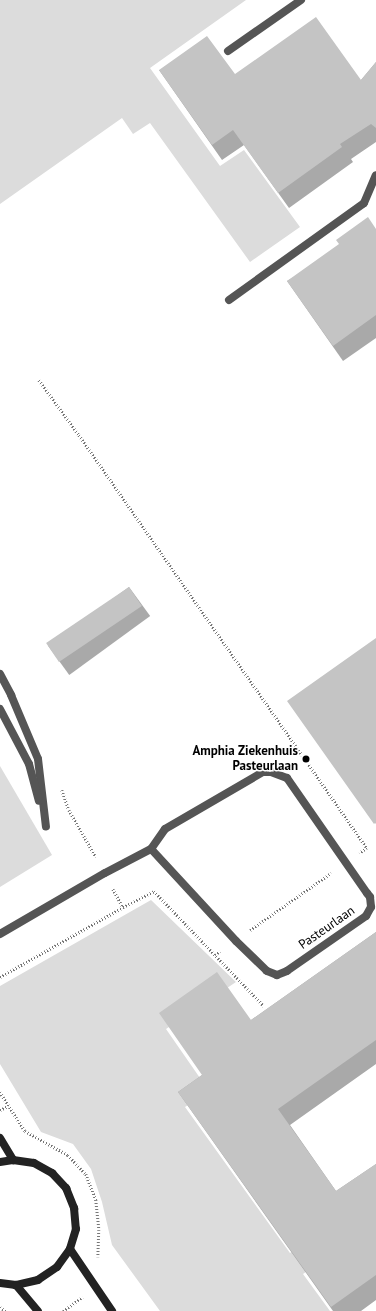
<!DOCTYPE html>
<style>
body{margin:0}
#map{position:relative;width:376px;height:1311px;overflow:hidden;background:#fff;font-family:"PT Sans",sans-serif}
div>[style]{position:absolute}
[style*='--x']{left:calc(var(--x)*1px);top:calc(var(--y)*1px);width:calc(var(--w)*1px);rotate:calc(var(--a)*1deg)}
.green>*{inset:0;background:#dcdcdc}
.path>*{height:2.5px;margin-top:-1.25px;transform-origin:0;background:repeating-linear-gradient(90deg,#777 0 1px,transparent 0 3px)}
.service>*{height:8px;margin:-4px;padding:0 4px;transform-origin:4px;border-radius:4px;background:#555}
.minor>*{height:8px;margin:-4px;padding:0 4px;transform-origin:4px;border-radius:4px;background:#555}
.secondary>*{height:8px;margin:-4px;padding:0 4px;transform-origin:4px;border-radius:4px;background:#222}
.wall>*{inset:0;background:#a9a9a9;transform-origin:0 0}
.building>*{inset:0;background:#c4c4c4;transform-origin:0 0}
.dots>*{width:11px;height:11px;translate:-50% -50%;box-sizing:border-box;border:2px solid #fff;border-radius:50%}
span{translate:-50% -50%;white-space:nowrap;text-align:center;line-height:1.15;-webkit-text-stroke:3px #fff;paint-order:stroke}
.poi-label{font-size:13px;color:#000;font-weight:700}
.right{translate:-100% -50%;text-align:right}
.street-label{font-size:13px;color:#000}
</style>
<div id="map">
<div class="green">
<i style="clip-path:polygon(0 0,246px 0,150px 68px,220px 166px,244px 150px,300px 227px,250px 262px,150px 123px,133px 134px,122px 118px,0 204px)"></i>
<i style="clip-path:polygon(0 766px,52px 855px,0 887px)"></i>
<i style="clip-path:polygon(151px 900px,236px 982px,166px 1029px,209px 1091px,185px 1107px,290px 1253px,315px 1236px,329px 1256px,303px 1274px,330px 1311px,160px 1311px,112px 1245px,102px 1202px,91px 1169px,73px 1144px,41px 1132px,0 1064px,0 986px)"></i>
</div>
<div class="path">
<i style="--x:39;--y:380;--w:68;--a:54"></i>
<i style="--x:79;--y:435;--w:504;--a:55.11"></i>
<i style="--x:367;--y:848;--w:9;--a:144"></i>
<i style="--x:62;--y:790;--w:21;--a:71"></i>
<i style="--x:69;--y:810;--w:54;--a:60.1"></i>
<i style="--x:113;--y:889;--w:21;--a:61"></i>
<i style="--x:250;--y:930;--w:99;--a:-35.1"></i>
<i style="--x:215;--y:955;--w:6;--a:-39"></i>
<i style="--x:0;--y:977;--w:142;--a:-29.6"></i>
<i style="--x:123;--y:907;--w:35;--a:-27"></i>
<i style="--x:154;--y:891;--w:159;--a:46.3"></i>
<i style="--x:0;--y:1092;--w:46;--a:57.3"></i>
<i style="--x:25;--y:1131;--w:49;--a:29.2"></i>
<i style="--x:68;--y:1155;--w:26;--a:47"></i>
<i style="--x:86;--y:1174;--w:28;--a:69"></i>
<i style="--x:96;--y:1200;--w:30;--a:84"></i>
<i style="--x:99;--y:1230;--w:27;--a:92"></i>
<i style="--x:0;--y:1110;--w:9;--a:-27"></i>
<i style="--x:0;--y:1307;--w:7;--a:34"></i>
<i style="--x:63;--y:1311;--w:24;--a:-36"></i>
</div>
<div class="service">
<i style="--x:228;--y:51;--w:89;--a:-34.9"></i>
<i style="--x:229;--y:300;--w:166;--a:-35.7"></i>
<i style="--x:364;--y:203;--w:30;--a:-67"></i>
<i style="--x:0;--y:674;--w:24;--a:62"></i>
<i style="--x:11;--y:695;--w:69;--a:67.1"></i>
<i style="--x:38;--y:759;--w:68;--a:83.3"></i>
<i style="--x:0;--y:709;--w:62;--a:62.2"></i>
<i style="--x:29;--y:764;--w:38;--a:75"></i>
</div>
<div class="minor">
<i style="--x:0;--y:934;--w:121;--a:-30.2"></i>
<i style="--x:105;--y:873;--w:52;--a:-27.6"></i>
<i style="--x:151;--y:849;--w:24;--a:-55"></i>
<i style="--x:165;--y:829;--w:113;--a:-30.2"></i>
<i style="--x:263;--y:772;--w:8;--a:0"></i>
<i style="--x:271;--y:772;--w:17;--a:21"></i>
<i style="--x:287;--y:778;--w:140;--a:55.2"></i>
<i style="--x:367;--y:893;--w:5;--a:53"></i>
<i style="--x:370;--y:897;--w:10;--a:84"></i>
<i style="--x:371;--y:907;--w:10;--a:119"></i>
<i style="--x:366;--y:916;--w:96;--a:145.2"></i>
<i style="--x:287;--y:971;--w:11;--a:158"></i>
<i style="--x:277;--y:975;--w:11;--a:-158"></i>
<i style="--x:267;--y:971;--w:43;--a:-135.9"></i>
<i style="--x:236;--y:941;--w:125;--a:-132.7"></i>
</div>
<div class="secondary">
<i style="--x:0;--y:1138;--w:26;--a:59"></i>
<i style="--x:0;--y:1162;--w:13;--a:-9"></i>
<i style="--x:13;--y:1160;--w:21;--a:8"></i>
<i style="--x:34;--y:1163;--w:21;--a:29"></i>
<i style="--x:52;--y:1173;--w:21;--a:47"></i>
<i style="--x:66;--y:1188;--w:22;--a:68"></i>
<i style="--x:74;--y:1208;--w:21;--a:85"></i>
<i style="--x:76;--y:1229;--w:21;--a:107"></i>
<i style="--x:70;--y:1249;--w:22;--a:126"></i>
<i style="--x:57;--y:1267;--w:23;--a:146"></i>
<i style="--x:38;--y:1280;--w:23;--a:167"></i>
<i style="--x:16;--y:1285;--w:16;--a:-173"></i>
<i style="--x:70;--y:1249;--w:75;--a:55.9"></i>
<i style="--x:16;--y:1285;--w:34;--a:50"></i>
</div>
<div class="wall">
<i style="clip-path:polygon(376px 62px,376px 142px,351px 159px,353px 162px,289px 208px,244px 145px,222px 160px,159px 70px,235px 74px,361px 80px)"></i>
<i style="clip-path:polygon(376px 229px,376px 338px,343px 361px,287px 281px)"></i>
<i style="left:129px;top:587px;width:36px;height:100px;rotate:54deg"></i>
<i style="clip-path:polygon(376px 932px,376px 1064px,290px 1125px,336px 1191px,376px 1164px,376px 1300px,361px 1311px,333px 1311px,178px 1092px,202px 1075px,251px 1020px)"></i>
</div>
<div class="building">
<i style="clip-path:polygon(316px 17px,361px 80px,376px 62px,376px 128px,371px 124px,340px 144px,342px 147px,278px 193px,233px 130px,212px 145px,159px 70px,207px 36px,235px 74px)"></i>
<i style="clip-path:polygon(368px 217px,376px 229px,376px 315px,333px 346px,287px 281px,339px 244px,336px 240px)"></i>
<i style="left:129px;top:587px;width:23px;height:100px;rotate:56deg"></i>
<i style="clip-path:polygon(376px 638px,376px 824px,375px 823px,374px 824px,287px 701px)"></i>
<i style="clip-path:polygon(376px 932px,376px 1040px,278px 1109px,336px 1191px,376px 1164px,376px 1275px,331px 1307px,178px 1092px,202px 1075px,159px 1013px,217px 972px,251px 1020px)"></i>
</div>
<div class="dots">
<i style="left:306px;top:759px;background:#000"></i>
</div>
<div class="poi-label">
<span class="right" style="left:298px;top:759px">Amphia Ziekenhuis<br>Pasteurlaan</span>
</div>
<div class="street-label">
<span style="left:327px;top:928px;rotate:-35deg">Pasteurlaan</span>
</div>
</div>
